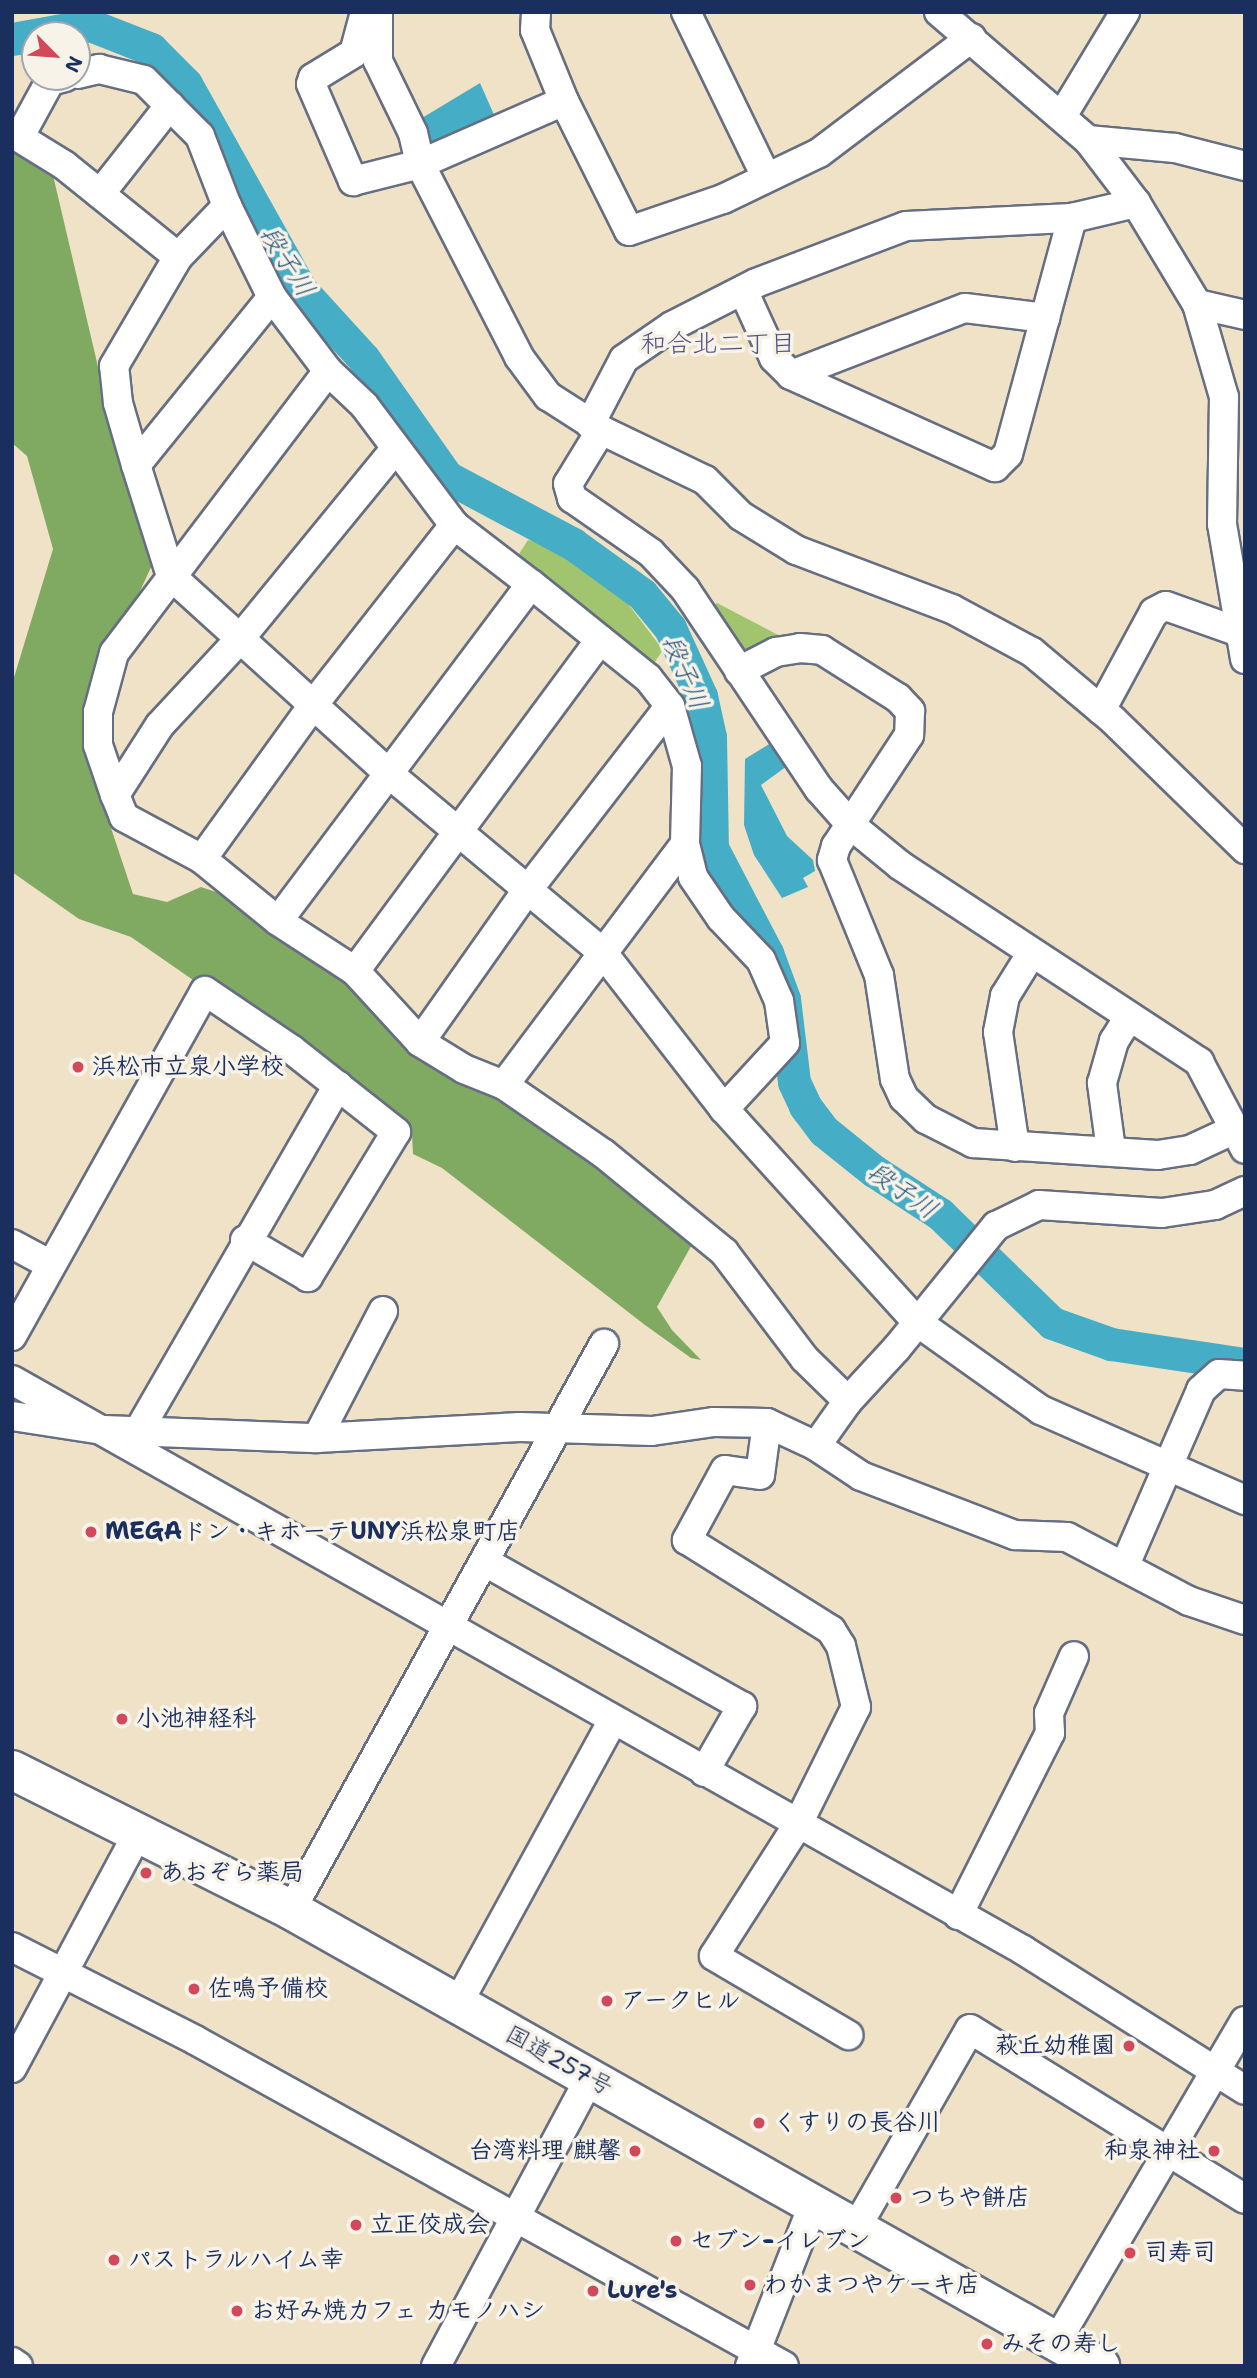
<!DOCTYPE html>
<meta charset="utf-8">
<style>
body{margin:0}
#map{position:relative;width:1257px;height:2378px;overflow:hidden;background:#f0e2c6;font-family:"Shantell Sans","Klee One",sans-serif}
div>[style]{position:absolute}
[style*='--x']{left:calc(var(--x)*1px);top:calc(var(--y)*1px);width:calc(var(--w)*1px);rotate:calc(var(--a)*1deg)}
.green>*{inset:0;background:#a1c56f}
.forest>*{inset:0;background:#80aa62}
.water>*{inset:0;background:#45adc5}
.river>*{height:33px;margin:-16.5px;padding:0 16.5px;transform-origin:16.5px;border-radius:16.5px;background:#45adc5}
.roads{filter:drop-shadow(2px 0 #666e82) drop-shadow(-2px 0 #666e82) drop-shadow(0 2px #666e82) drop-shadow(0 -2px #666e82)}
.minor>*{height:28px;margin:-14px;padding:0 14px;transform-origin:14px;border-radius:14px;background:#fff}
.highway>*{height:38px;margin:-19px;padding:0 19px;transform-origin:19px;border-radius:19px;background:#fff}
.dots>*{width:19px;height:19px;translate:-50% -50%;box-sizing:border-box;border:4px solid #f7f3e8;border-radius:50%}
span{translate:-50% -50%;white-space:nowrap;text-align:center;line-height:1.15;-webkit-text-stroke:7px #f7f3e8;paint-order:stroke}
.poi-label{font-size:24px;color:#1b2f5e;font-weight:700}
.left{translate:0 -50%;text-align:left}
.right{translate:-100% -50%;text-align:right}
.street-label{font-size:24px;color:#1b2f5e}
.water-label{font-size:26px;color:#28557d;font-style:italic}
.neighbourhood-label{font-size:26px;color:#545387}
.frame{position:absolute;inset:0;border:14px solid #1b2f5e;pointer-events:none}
.north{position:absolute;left:21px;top:21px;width:70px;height:70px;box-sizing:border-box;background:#f7f3e8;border:2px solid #9fa5b1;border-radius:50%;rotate:115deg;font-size:19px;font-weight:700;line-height:28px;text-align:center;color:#1b2f5e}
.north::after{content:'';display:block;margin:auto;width:24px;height:32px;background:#d1495b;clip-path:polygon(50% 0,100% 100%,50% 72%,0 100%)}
</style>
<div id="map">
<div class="green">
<i style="clip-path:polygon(528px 540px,559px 548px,592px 569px,626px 601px,663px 650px,650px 669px,515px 560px)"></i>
<i style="clip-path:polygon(717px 603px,780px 636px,745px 654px,713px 606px)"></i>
</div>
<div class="forest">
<i style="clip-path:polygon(12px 142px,52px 171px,99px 371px,153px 563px,88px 704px,96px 783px,133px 894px,167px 902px,201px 887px,243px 901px,513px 1099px,694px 1241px,657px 1307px,672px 1330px,701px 1360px,691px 1358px,645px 1325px,442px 1168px,413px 1154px,412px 1135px,196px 982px,131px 937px,79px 919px,12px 872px,12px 684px,53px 549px,27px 456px,12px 443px)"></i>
</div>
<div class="water">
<i style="clip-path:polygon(480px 83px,495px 117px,435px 148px,426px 142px,422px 118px)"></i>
<i style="clip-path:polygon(771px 743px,787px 766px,761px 785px,787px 836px,813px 860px,815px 871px,803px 878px,808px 887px,782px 898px,754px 855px,744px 825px,745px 759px)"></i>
</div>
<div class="river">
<i style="--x:12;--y:39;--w:79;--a:-10.2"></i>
<i style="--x:90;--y:25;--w:66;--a:21.5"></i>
<i style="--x:151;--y:49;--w:49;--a:45"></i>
<i style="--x:186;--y:84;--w:236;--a:60.8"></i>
<i style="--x:301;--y:290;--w:93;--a:47.6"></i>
<i style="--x:364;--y:359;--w:144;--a:54.9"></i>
<i style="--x:447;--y:477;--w:143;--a:28"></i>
<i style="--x:573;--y:544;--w:85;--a:35.9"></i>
<i style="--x:642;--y:594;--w:44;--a:50.5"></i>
<i style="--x:670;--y:628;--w:75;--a:65.5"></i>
<i style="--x:701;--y:696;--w:42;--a:77.6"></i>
<i style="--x:710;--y:737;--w:111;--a:89"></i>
<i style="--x:712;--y:848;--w:119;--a:62.4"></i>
<i style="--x:767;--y:953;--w:49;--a:69.7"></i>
<i style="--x:784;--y:999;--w:84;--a:83.1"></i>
<i style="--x:794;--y:1082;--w:26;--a:65"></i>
<i style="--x:805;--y:1106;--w:31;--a:53"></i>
<i style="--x:824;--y:1131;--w:64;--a:38.7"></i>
<i style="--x:874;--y:1171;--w:79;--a:33.1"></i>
<i style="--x:940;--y:1214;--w:156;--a:44.2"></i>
<i style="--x:1052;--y:1323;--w:63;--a:19.6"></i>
<i style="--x:1111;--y:1344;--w:135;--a:8.5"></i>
</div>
<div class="roads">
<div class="minor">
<i style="--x:365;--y:12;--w:42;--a:105"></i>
<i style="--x:354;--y:53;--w:48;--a:148.6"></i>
<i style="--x:313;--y:78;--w:6;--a:108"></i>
<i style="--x:311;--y:84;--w:106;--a:66.6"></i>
<i style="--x:353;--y:181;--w:69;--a:-14.2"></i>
<i style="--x:420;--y:164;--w:157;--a:-23.6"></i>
<i style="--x:378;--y:12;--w:49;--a:90"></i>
<i style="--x:378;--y:61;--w:80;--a:64.1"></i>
<i style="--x:413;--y:133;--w:32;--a:77"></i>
<i style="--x:420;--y:164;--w:217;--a:62.8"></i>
<i style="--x:519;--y:357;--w:49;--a:53.4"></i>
<i style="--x:548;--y:396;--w:63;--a:32.7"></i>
<i style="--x:601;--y:430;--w:115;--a:25.7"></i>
<i style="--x:705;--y:480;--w:51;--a:45"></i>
<i style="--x:741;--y:516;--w:65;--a:31.7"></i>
<i style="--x:796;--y:550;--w:167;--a:20.7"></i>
<i style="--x:952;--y:609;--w:91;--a:28.3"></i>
<i style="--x:1032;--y:652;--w:106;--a:40"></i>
<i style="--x:1113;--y:720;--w:185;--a:44.3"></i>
<i style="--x:536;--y:12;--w:18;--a:93"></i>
<i style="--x:535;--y:30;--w:77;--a:67.8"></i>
<i style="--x:564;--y:101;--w:145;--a:63.4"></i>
<i style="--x:629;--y:231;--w:99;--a:-18.8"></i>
<i style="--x:723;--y:199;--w:106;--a:-25.6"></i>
<i style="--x:819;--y:153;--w:191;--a:-37.1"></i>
<i style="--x:686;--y:12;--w:183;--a:64.1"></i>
<i style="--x:939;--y:12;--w:196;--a:40.7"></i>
<i style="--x:1088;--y:140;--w:79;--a:52.7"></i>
<i style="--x:1136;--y:203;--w:118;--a:58.9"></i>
<i style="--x:1197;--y:304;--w:97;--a:73.8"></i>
<i style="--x:1224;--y:397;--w:127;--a:90.9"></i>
<i style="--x:1222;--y:524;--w:137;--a:80.3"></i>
<i style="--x:77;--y:74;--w:23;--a:-13"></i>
<i style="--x:99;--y:69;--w:46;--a:13.7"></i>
<i style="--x:144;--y:80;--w:79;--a:45"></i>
<i style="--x:200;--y:136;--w:75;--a:68.9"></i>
<i style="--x:1062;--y:116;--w:122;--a:-58.8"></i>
<i style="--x:12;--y:133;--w:61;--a:31.6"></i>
<i style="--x:64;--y:165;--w:146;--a:38.9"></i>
<i style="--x:20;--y:136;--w:63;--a:-61.4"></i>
<i style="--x:50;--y:81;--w:16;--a:-15"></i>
<i style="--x:1088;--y:140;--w:87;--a:5.3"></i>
<i style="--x:1175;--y:148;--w:72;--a:14.4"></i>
<i style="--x:100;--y:194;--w:113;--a:-51.8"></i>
<i style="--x:743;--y:290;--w:75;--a:65.5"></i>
<i style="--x:774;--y:358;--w:24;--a:45"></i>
<i style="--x:791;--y:375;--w:224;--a:24.3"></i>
<i style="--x:995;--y:467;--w:18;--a:-45"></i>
<i style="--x:1008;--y:454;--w:245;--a:-74.8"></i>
<i style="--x:1197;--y:304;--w:49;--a:12.9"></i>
<i style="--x:328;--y:371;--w:93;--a:-127.1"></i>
<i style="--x:272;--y:297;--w:216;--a:129"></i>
<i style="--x:136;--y:465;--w:116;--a:72.5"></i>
<i style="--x:171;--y:576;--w:293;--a:42.2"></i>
<i style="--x:388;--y:773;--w:280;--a:39.9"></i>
<i style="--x:603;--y:953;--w:197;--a:52.2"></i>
<i style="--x:724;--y:1109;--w:287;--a:47.8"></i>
<i style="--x:917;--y:1322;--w:152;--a:35.4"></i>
<i style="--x:1041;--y:1410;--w:223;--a:23.8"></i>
<i style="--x:791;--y:375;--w:186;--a:-21.1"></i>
<i style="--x:965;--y:308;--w:81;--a:7.1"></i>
<i style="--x:590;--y:424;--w:73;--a:-62.4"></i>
<i style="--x:624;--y:359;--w:58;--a:-34.5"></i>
<i style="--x:672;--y:326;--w:94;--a:-27.1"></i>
<i style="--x:756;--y:283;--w:160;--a:-20.8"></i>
<i style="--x:906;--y:226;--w:166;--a:-2.8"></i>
<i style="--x:1072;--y:218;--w:66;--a:-13.2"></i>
<i style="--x:601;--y:430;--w:63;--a:121.4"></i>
<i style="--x:568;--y:484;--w:15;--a:74"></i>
<i style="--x:572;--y:498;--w:96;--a:34.8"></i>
<i style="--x:651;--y:553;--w:50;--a:46.6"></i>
<i style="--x:685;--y:589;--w:241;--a:56.2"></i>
<i style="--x:819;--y:789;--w:50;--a:48.3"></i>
<i style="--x:852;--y:826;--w:63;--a:39.2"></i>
<i style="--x:901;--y:866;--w:357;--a:33.3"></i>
<i style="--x:1199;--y:1062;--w:98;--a:62.1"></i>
<i style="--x:136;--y:465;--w:65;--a:-106.2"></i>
<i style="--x:118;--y:403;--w:37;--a:-96"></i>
<i style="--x:114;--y:366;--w:126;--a:-59.6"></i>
<i style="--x:178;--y:257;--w:71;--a:-46.1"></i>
<i style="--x:227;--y:206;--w:102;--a:63.7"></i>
<i style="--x:531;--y:584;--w:421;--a:126.9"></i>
<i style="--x:278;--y:921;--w:98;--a:-140.8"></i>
<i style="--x:202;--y:859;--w:89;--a:-151.7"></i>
<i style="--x:124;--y:817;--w:24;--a:-112"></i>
<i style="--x:115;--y:795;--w:53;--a:-108.8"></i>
<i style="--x:98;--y:745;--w:33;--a:-90"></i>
<i style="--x:98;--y:712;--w:61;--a:-74.8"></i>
<i style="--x:114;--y:653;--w:354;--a:-52.8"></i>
<i style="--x:328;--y:371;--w:50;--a:43.4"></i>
<i style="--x:364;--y:405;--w:150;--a:53.1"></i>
<i style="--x:454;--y:525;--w:97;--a:37.5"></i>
<i style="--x:531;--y:584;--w:150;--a:38.8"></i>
<i style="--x:648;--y:678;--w:36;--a:52"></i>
<i style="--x:670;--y:706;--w:62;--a:74.2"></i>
<i style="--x:687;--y:766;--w:78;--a:91.5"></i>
<i style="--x:685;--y:844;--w:34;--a:76"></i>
<i style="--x:693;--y:877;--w:50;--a:55.7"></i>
<i style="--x:721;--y:918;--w:58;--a:46.4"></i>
<i style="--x:761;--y:960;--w:45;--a:66.3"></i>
<i style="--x:779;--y:1001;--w:42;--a:81.9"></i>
<i style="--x:785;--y:1043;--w:90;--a:132.7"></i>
<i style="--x:739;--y:671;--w:42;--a:-27.2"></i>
<i style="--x:776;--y:652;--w:24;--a:-9"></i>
<i style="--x:800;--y:648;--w:22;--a:5"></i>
<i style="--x:822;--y:650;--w:90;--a:32.3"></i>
<i style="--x:898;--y:698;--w:18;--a:47"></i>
<i style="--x:910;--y:711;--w:24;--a:92"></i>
<i style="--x:909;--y:735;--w:133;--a:123.3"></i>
<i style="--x:836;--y:846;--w:15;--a:106"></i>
<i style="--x:832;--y:860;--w:124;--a:67.8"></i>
<i style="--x:879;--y:975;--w:105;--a:81.3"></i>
<i style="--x:895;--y:1079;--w:21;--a:65"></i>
<i style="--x:904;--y:1098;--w:30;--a:44"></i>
<i style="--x:926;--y:1119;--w:53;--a:27.1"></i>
<i style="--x:973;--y:1143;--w:185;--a:3.7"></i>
<i style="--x:1158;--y:1155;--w:32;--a:-9"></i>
<i style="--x:1190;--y:1150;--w:50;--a:-25"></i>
<i style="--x:1101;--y:710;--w:111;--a:-61.6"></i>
<i style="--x:1154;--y:612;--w:13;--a:-27"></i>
<i style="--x:1166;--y:606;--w:77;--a:19.6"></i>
<i style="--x:115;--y:795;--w:83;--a:-57.3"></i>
<i style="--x:160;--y:725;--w:115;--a:-47.1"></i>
<i style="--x:238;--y:641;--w:248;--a:-50.7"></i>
<i style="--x:202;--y:859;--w:190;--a:-54.2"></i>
<i style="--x:313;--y:705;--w:229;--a:-51.9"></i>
<i style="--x:278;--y:921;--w:92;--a:33"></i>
<i style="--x:355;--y:971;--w:412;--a:-53.5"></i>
<i style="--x:355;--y:971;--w:96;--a:47.5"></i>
<i style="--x:420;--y:1042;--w:52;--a:31.5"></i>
<i style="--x:464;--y:1069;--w:43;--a:21.8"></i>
<i style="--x:504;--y:1085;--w:121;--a:34.6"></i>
<i style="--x:604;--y:1154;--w:155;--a:39.2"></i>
<i style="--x:724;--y:1252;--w:134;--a:52.9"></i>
<i style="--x:805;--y:1359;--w:60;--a:44.3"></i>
<i style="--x:420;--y:1042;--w:184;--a:-54.8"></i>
<i style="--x:526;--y:892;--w:235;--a:-52.3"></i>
<i style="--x:504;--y:1085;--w:301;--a:-53.1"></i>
<i style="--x:1015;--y:1147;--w:116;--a:-98.4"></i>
<i style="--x:998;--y:1032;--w:37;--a:-79"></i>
<i style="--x:1005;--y:996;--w:49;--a:-58.2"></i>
<i style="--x:1111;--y:1150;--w:68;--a:-97.7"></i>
<i style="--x:1102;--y:1083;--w:44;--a:-74.1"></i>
<i style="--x:1114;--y:1041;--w:28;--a:-58"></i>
<i style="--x:12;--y:1244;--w:44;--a:28.3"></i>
<i style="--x:12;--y:1336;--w:395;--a:-60.8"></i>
<i style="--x:205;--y:991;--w:104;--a:34"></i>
<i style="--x:291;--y:1049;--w:134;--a:38.3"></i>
<i style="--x:396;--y:1132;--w:170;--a:121.3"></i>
<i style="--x:308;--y:1277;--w:73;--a:-149.6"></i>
<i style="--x:12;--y:1380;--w:1161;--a:29.41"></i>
<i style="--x:1023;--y:1950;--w:262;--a:32.2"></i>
<i style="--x:12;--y:1416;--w:93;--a:8.7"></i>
<i style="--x:104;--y:1430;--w:213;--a:2.2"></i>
<i style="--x:317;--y:1438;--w:203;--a:-3.1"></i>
<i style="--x:520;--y:1427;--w:132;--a:1.7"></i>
<i style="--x:652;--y:1431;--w:63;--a:-8.3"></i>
<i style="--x:714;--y:1422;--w:53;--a:1.1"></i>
<i style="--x:767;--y:1423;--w:54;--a:25.1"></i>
<i style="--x:816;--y:1446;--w:54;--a:33.7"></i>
<i style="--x:861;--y:1476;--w:165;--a:21"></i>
<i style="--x:1015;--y:1535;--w:52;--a:2.2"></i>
<i style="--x:1067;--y:1537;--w:138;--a:27.7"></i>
<i style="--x:1189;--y:1601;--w:59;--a:18.7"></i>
<i style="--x:767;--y:1423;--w:52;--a:97.7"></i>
<i style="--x:760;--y:1475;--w:35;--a:-172"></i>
<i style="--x:725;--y:1470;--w:80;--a:118.5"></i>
<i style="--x:687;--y:1540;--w:170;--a:32"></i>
<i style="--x:831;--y:1630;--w:19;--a:58"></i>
<i style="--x:841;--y:1646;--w:63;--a:76.2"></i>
<i style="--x:856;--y:1707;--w:133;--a:116.4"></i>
<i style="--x:797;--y:1826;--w:154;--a:122.6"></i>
<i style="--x:714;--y:1956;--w:156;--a:30.5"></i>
<i style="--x:139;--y:1430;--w:398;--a:-60"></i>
<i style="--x:317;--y:1438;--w:143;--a:-62.5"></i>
<i style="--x:816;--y:1446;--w:55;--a:-54.6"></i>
<i style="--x:848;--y:1401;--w:71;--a:-47.3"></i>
<i style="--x:896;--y:1349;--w:159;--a:-50.9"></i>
<i style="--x:996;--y:1226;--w:48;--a:-26"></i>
<i style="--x:1039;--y:1205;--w:123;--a:3.7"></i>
<i style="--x:1162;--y:1213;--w:54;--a:-8.6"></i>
<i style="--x:1215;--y:1205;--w:33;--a:-25"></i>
<i style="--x:485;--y:1562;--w:295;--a:29.3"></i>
<i style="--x:742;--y:1706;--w:76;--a:119.9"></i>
<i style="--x:1125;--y:1565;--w:191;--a:-66.5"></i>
<i style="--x:1201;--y:1390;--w:24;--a:-42"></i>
<i style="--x:1219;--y:1374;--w:26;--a:4"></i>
<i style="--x:291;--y:1910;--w:647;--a:-61.06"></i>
<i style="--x:958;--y:1915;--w:204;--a:-63.2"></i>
<i style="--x:1050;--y:1733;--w:20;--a:-93"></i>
<i style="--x:1049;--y:1713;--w:62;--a:-66.3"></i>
<i style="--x:12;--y:1947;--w:205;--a:26.9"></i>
<i style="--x:195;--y:2040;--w:673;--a:28.96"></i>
<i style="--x:457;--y:2005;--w:325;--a:-61.3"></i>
<i style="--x:12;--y:2068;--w:267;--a:-61.8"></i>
<i style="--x:856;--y:2228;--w:229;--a:-60.2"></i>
<i style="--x:970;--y:2029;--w:323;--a:31.7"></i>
<i style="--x:1050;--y:2338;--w:17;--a:-33"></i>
<i style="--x:1064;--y:2329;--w:357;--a:-59.6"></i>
<i style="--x:12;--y:2362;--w:7;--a:34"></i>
<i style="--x:436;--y:2366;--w:327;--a:-61.9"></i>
<i style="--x:750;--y:2366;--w:173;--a:-68.6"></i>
</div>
<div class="highway">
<i style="--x:12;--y:1770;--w:312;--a:26.6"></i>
<i style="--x:291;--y:1910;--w:929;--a:29.41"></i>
</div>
</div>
<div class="dots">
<i style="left:78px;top:1067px;background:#d1495b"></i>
<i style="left:91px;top:1532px;background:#d1495b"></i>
<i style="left:122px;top:1719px;background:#d1495b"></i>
<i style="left:146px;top:1873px;background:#d1495b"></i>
<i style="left:194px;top:1989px;background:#d1495b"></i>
<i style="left:607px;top:2001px;background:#d1495b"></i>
<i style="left:1129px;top:2046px;background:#d1495b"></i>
<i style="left:759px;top:2123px;background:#d1495b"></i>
<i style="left:635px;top:2151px;background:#d1495b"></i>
<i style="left:1214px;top:2151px;background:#d1495b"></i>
<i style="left:896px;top:2198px;background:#d1495b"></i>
<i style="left:356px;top:2225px;background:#d1495b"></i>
<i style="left:676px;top:2241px;background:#d1495b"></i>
<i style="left:1130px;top:2253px;background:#d1495b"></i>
<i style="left:114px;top:2260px;background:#d1495b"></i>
<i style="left:750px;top:2285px;background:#d1495b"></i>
<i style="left:593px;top:2291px;background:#d1495b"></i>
<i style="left:237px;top:2311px;background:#d1495b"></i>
<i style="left:987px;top:2344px;background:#d1495b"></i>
</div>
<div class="poi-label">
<span class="left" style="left:92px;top:1067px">浜松市立泉小学校</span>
<span class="left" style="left:105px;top:1532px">MEGAドン・キホーテUNY浜松泉町店</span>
<span class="left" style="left:136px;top:1719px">小池神経科</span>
<span class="left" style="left:160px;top:1873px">あおぞら薬局</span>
<span class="left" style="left:208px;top:1989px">佐鳴予備校</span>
<span class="left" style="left:621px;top:2001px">アークヒル</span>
<span class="right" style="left:1115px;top:2046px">萩丘幼稚園</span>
<span class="left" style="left:773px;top:2123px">くすりの長谷川</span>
<span class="right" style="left:621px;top:2151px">台湾料理 麒馨</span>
<span class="right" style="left:1200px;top:2151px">和泉神社</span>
<span class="left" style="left:910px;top:2198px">つちや餅店</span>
<span class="left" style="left:370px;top:2225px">立正佼成会</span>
<span class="left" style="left:690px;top:2241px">セブン-イレブン</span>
<span class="left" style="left:1144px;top:2253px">司寿司</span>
<span class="left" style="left:128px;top:2260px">パストラルハイム幸</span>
<span class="left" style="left:764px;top:2285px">わかまつやケーキ店</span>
<span class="left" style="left:607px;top:2291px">Lure's</span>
<span class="left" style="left:251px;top:2311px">お好み焼カフェ カモノハシ</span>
<span class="left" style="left:1001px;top:2344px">みその寿し</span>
</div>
<div class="street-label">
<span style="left:559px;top:2061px;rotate:29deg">国道257号</span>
</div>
<div class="water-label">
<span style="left:288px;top:261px;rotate:58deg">段子川</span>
<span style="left:686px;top:672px;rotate:67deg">段子川</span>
<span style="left:903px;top:1190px;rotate:35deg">段子川</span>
</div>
<div class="neighbourhood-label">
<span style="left:718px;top:343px">和合北二丁目</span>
</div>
<div class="frame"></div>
<div class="north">N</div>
</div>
